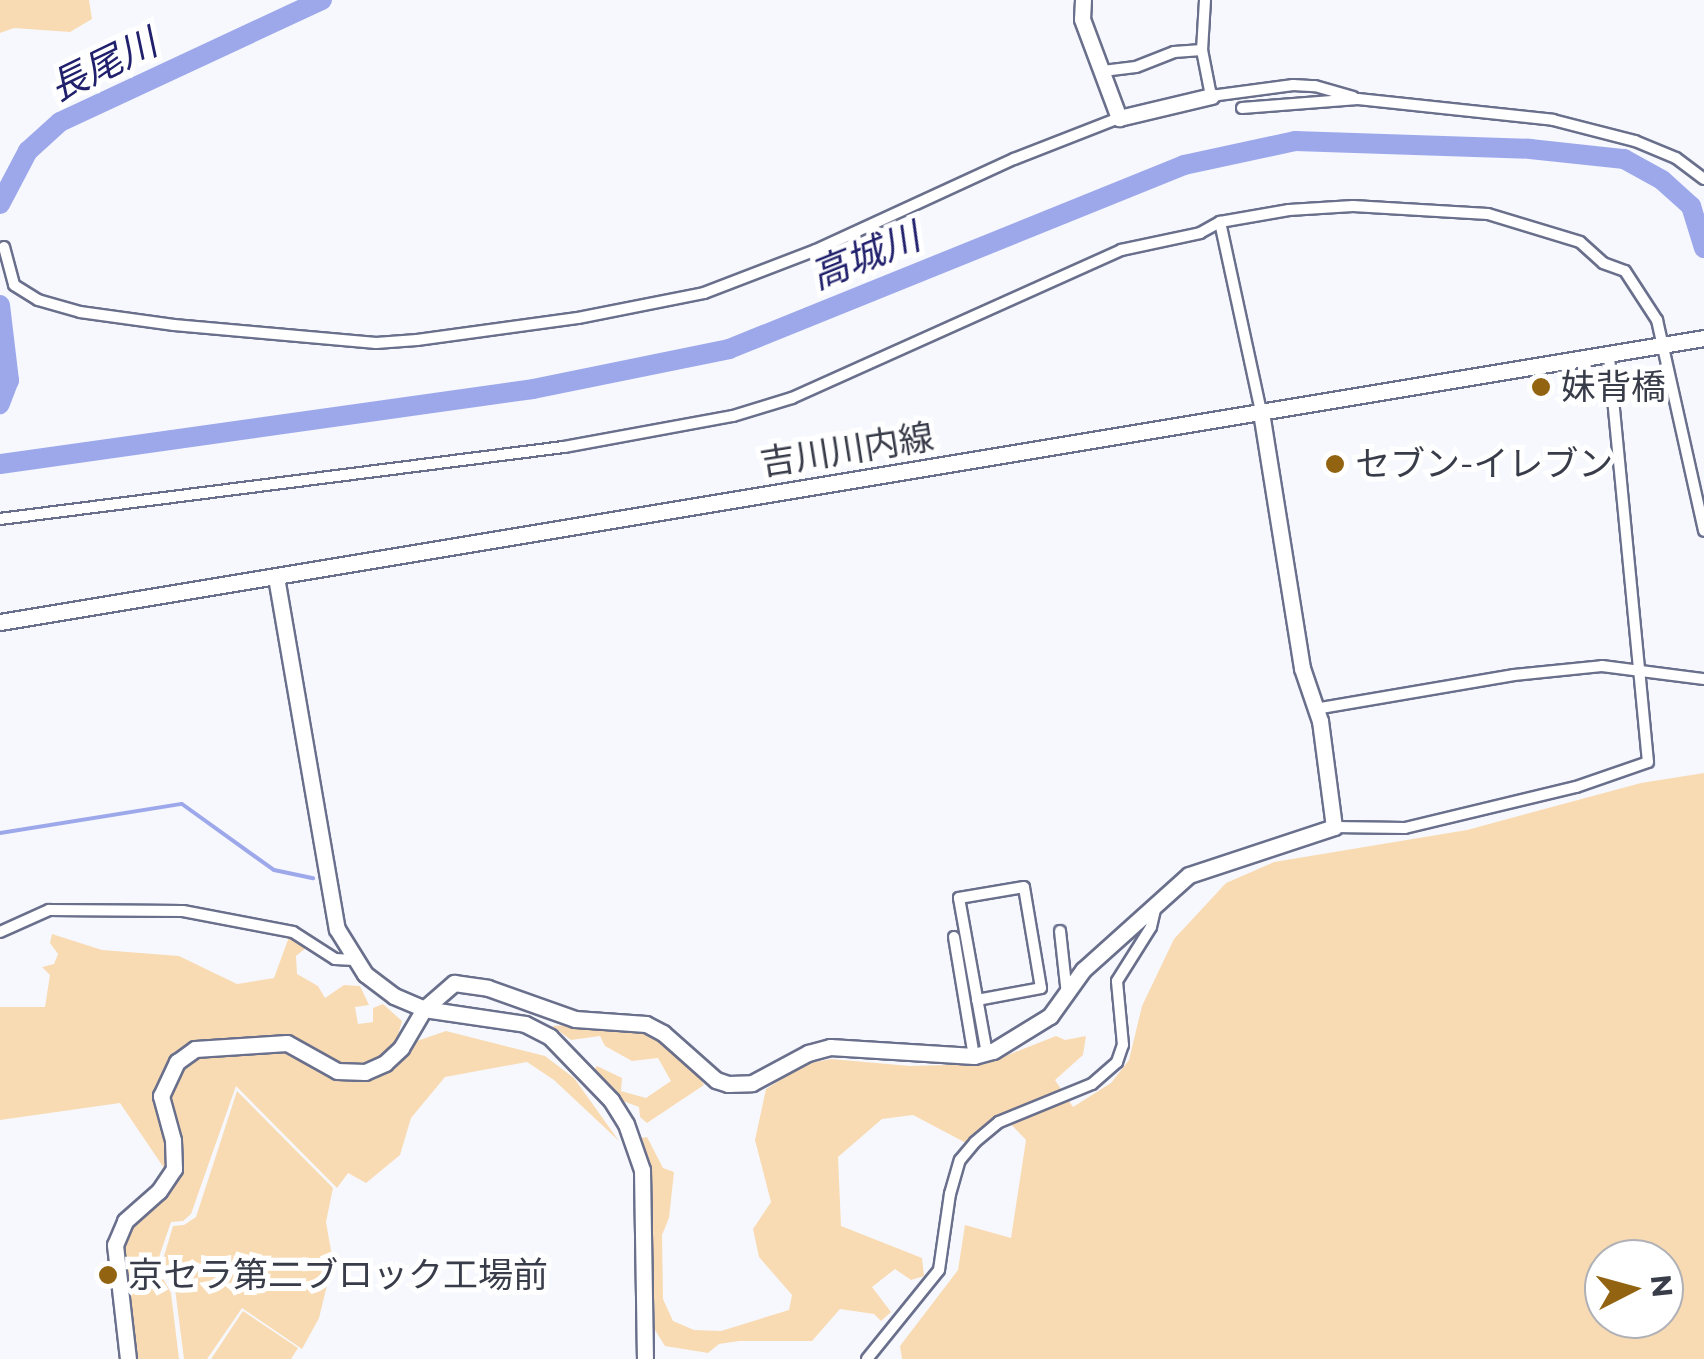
<!DOCTYPE html>
<meta charset="utf-8">
<style>
body{margin:0}
#map{position:relative;width:1704px;height:1359px;overflow:hidden;background:#f6f8fe;font-family:Montserrat,"Noto Sans JP",sans-serif}
div>[style]{position:absolute}
[style*='--x']{left:calc(var(--x)*1px);top:calc(var(--y)*1px);width:calc(var(--w)*1px);rotate:calc(var(--a)*1deg)}
.green>*{inset:0;background:#f9dbb3}
.stream>*{height:4px;margin:-2px;padding:0 2px;transform-origin:2px;border-radius:2px;background:#9da8eb}
.river>*{height:20px;margin:-10px;padding:0 10px;transform-origin:10px;border-radius:10px;background:#9da8eb}
.roads{filter:drop-shadow(2px 0 #6a708c) drop-shadow(-2px 0 #6a708c) drop-shadow(0 2px #6a708c) drop-shadow(0 -2px #6a708c)}
.street>*{height:10px;margin:-5px;padding:0 5px;transform-origin:5px;border-radius:5px;background:#fff}
.secondary>*{height:15px;margin:-7.5px;padding:0 7.5px;transform-origin:7.5px;border-radius:7.5px;background:#fff}
.dots>*{width:28px;height:28px;translate:-50% -50%;box-sizing:border-box;border:5px solid #fff;border-radius:50%}
span{translate:-50% -50%;white-space:nowrap;text-align:center;line-height:1.15;-webkit-text-stroke:10px #fff;paint-order:stroke}
.poi-label{font-size:35px;color:#393c49}
.left{translate:0 -50%;text-align:left}
.street-label{font-size:35px;color:#393c49}
.water-label{font-size:38px;color:#21206c;font-style:italic}
.north{position:absolute;left:1584px;top:1239px;width:100px;height:100px;box-sizing:border-box;background:#fff;border:2px solid #b0b1b6;border-radius:50%;rotate:84deg;font-size:28px;font-weight:700;line-height:40px;text-align:center;color:#393c49}
.north::after{content:'';display:block;margin:auto;width:35px;height:45px;background:#926411;clip-path:polygon(50% 0,100% 100%,50% 72%,0 100%)}
</style>
<div id="map">
<div class="green">
<i style="clip-path:polygon(0 0,89px 0,92px 19px,70px 32px,14px 28px,0 33px)"></i>
<i style="clip-path:polygon(evenodd,1704px 773px,1704px 1359px,902px 1359px,900px 1346px,958px 1270px,965px 1225px,1011px 1238px,1026px 1140px,1003px 1116px,966px 1143px,913px 1115px,882px 1119px,838px 1157px,841px 1226px,922px 1258px,924px 1276px,911px 1280px,895px 1269px,872px 1287px,891px 1312px,881px 1321px,874px 1314px,840px 1309px,812px 1341px,739px 1341px,719px 1344px,708px 1353px,665px 1346px,655px 1330px,650px 1164px,641px 1138px,647px 1137px,663px 1168px,674px 1172px,669px 1218px,662px 1235px,663px 1299px,673px 1321px,694px 1330px,721px 1331px,789px 1310px,792px 1295px,759px 1257px,753px 1229px,771px 1202px,755px 1140px,766px 1089px,805px 1064px,831px 1059px,910px 1066px,985px 1064px,1056px 1036px,1065px 1040px,1086px 1036px,1083px 1055px,1055px 1080px,1073px 1107px,1111px 1083px,1129px 1060px,1142px 1006px,1174px 939px,1226px 883px,1274px 862px,1467px 830px,1641px 783px,1704px 773px,1604px 1259px,1664px 1259px,1664px 1319px,1604px 1319px,1604px 1259px)"></i>
<i style="clip-path:polygon(52px 934px,102px 950px,179px 956px,237px 984px,274px 978px,289px 937px,299px 939px,307px 947px,296px 956px,297px 974px,318px 986px,325px 998px,344px 985px,360px 986px,369px 1005px,355px 1007px,358px 1024px,373px 1022px,373px 1008px,383px 1004px,402px 1021px,396px 1042px,400px 1059px,417px 1041px,446px 1031px,545px 1056px,574px 1078px,619px 1141px,554px 1080px,527px 1062px,445px 1077px,411px 1118px,400px 1155px,366px 1183px,348px 1173px,337px 1188px,236px 1086px,191px 1214px,183px 1221px,171px 1222px,156px 1266px,171px 1293px,179px 1359px,137px 1359px,124px 1239px,136px 1220px,173px 1190px,166px 1171px,120px 1103px,0 1120px,0 1007px,45px 1007px,50px 975px,42px 967px,54px 964px,58px 954px,50px 943px)"></i>
<i style="clip-path:polygon(570px 1025px,640px 1029px,660px 1038px,691px 1063px,704px 1085px,647px 1123px,640px 1117px,639px 1107px,620px 1100px,594px 1070px,597px 1066px,622px 1078px,621px 1091px,646px 1098px,671px 1081px,658px 1058px,632px 1061px,605px 1046px,600px 1036px,571px 1040px,552px 1026px)"></i>
<i style="clip-path:polygon(237px 1091px,333px 1188px,326px 1222px,332px 1256px,328px 1281px,319px 1318px,302px 1349px,242px 1308px,207px 1359px,184px 1359px,175px 1289px,161px 1266px,173px 1226px,184px 1225px,196px 1217px)"></i>
<i style="clip-path:polygon(243px 1311px,298px 1348px,291px 1359px,211px 1359px)"></i>
</div>
<div class="stream">
<i style="--x:0;--y:833;--w:184;--a:-9.1"></i>
<i style="--x:182;--y:804;--w:113;--a:35.7"></i>
<i style="--x:274;--y:870;--w:40;--a:12"></i>
</div>
<div class="river">
<i style="--x:0;--y:204;--w:60;--a:-62.2"></i>
<i style="--x:28;--y:151;--w:43;--a:-42.2"></i>
<i style="--x:60;--y:122;--w:289;--a:-25"></i>
<i style="--x:0;--y:305;--w:76;--a:83.2"></i>
<i style="--x:9;--y:380;--w:26;--a:111"></i>
<i style="--x:0;--y:464;--w:538;--a:-8.01"></i>
<i style="--x:533;--y:389;--w:200;--a:-11.5"></i>
<i style="--x:729;--y:349;--w:491;--a:-22"></i>
<i style="--x:1184;--y:165;--w:114;--a:-12.2"></i>
<i style="--x:1295;--y:141;--w:235;--a:1.9"></i>
<i style="--x:1530;--y:149;--w:95;--a:6.1"></i>
<i style="--x:1624;--y:159;--w:43;--a:28.9"></i>
<i style="--x:1662;--y:180;--w:39;--a:42"></i>
<i style="--x:1691;--y:206;--w:44;--a:72.8"></i>
</div>
<div class="roads">
<div class="street">
<i style="--x:1205;--y:0;--w:50;--a:93.4"></i>
<i style="--x:1202;--y:50;--w:47;--a:78.9"></i>
<i style="--x:1211;--y:96;--w:83;--a:-7.6"></i>
<i style="--x:1293;--y:85;--w:22;--a:3"></i>
<i style="--x:1315;--y:86;--w:40;--a:16"></i>
<i style="--x:1103;--y:71;--w:33;--a:-7"></i>
<i style="--x:1136;--y:67;--w:41;--a:-21.5"></i>
<i style="--x:1174;--y:52;--w:28;--a:-4"></i>
<i style="--x:1242;--y:108;--w:116;--a:-4.4"></i>
<i style="--x:1358;--y:99;--w:196;--a:6.1"></i>
<i style="--x:1553;--y:120;--w:85;--a:14.4"></i>
<i style="--x:1635;--y:141;--w:44;--a:22.5"></i>
<i style="--x:1676;--y:158;--w:35;--a:37"></i>
<i style="--x:1220;--y:222;--w:194;--a:77.8"></i>
<i style="--x:4;--y:247;--w:39;--a:75"></i>
<i style="--x:14;--y:285;--w:28;--a:32"></i>
<i style="--x:38;--y:300;--w:44;--a:15.9"></i>
<i style="--x:80;--y:312;--w:95;--a:7.9"></i>
<i style="--x:174;--y:325;--w:203;--a:5.1"></i>
<i style="--x:376;--y:343;--w:41;--a:-4.2"></i>
<i style="--x:417;--y:340;--w:162;--a:-7.8"></i>
<i style="--x:578;--y:318;--w:128;--a:-11.2"></i>
<i style="--x:704;--y:293;--w:120;--a:-21"></i>
<i style="--x:816;--y:250;--w:218;--a:-24.7"></i>
<i style="--x:1014;--y:159;--w:113;--a:-21.3"></i>
<i style="--x:0;--y:519;--w:569;--a:-7.28"></i>
<i style="--x:564;--y:447;--w:172;--a:-10.4"></i>
<i style="--x:733;--y:416;--w:62;--a:-17"></i>
<i style="--x:792;--y:398;--w:361;--a:-24.2"></i>
<i style="--x:1121;--y:250;--w:81;--a:-12.1"></i>
<i style="--x:1200;--y:233;--w:23;--a:-29"></i>
<i style="--x:1220;--y:222;--w:70;--a:-9.9"></i>
<i style="--x:1289;--y:210;--w:64;--a:-3.6"></i>
<i style="--x:1353;--y:206;--w:135;--a:3.4"></i>
<i style="--x:1488;--y:214;--w:96;--a:16.9"></i>
<i style="--x:1580;--y:242;--w:31;--a:42"></i>
<i style="--x:1603;--y:263;--w:23;--a:20"></i>
<i style="--x:1625;--y:271;--w:59;--a:56.9"></i>
<i style="--x:1657;--y:320;--w:216;--a:77.4"></i>
<i style="--x:1315;--y:709;--w:202;--a:-9.7"></i>
<i style="--x:1514;--y:675;--w:88;--a:-5.8"></i>
<i style="--x:1602;--y:666;--w:103;--a:7.3"></i>
<i style="--x:1334;--y:827;--w:71;--a:0.8"></i>
<i style="--x:1405;--y:828;--w:176;--a:-13.5"></i>
<i style="--x:1576;--y:787;--w:76;--a:-19.1"></i>
<i style="--x:1648;--y:762;--w:410;--a:-95.5"></i>
<i style="--x:1060;--y:931;--w:63;--a:83.7"></i>
<i style="--x:0;--y:932;--w:54;--a:-24.2"></i>
<i style="--x:49;--y:910;--w:134;--a:0.4"></i>
<i style="--x:183;--y:911;--w:112;--a:10.8"></i>
<i style="--x:293;--y:932;--w:50;--a:32.7"></i>
<i style="--x:335;--y:959;--w:20;--a:3"></i>
<i style="--x:954;--y:937;--w:121;--a:80.5"></i>
<i style="--x:977;--y:1000;--w:65;--a:-10.6"></i>
<i style="--x:1041;--y:988;--w:102;--a:-99.6"></i>
<i style="--x:1024;--y:887;--w:66;--a:170.4"></i>
<i style="--x:959;--y:898;--w:158;--a:79.8"></i>
<i style="--x:867;--y:1359;--w:114;--a:-51"></i>
<i style="--x:939;--y:1270;--w:77;--a:-81.8"></i>
<i style="--x:950;--y:1194;--w:35;--a:-74"></i>
<i style="--x:960;--y:1160;--w:23;--a:-50"></i>
<i style="--x:975;--y:1142;--w:31;--a:-40"></i>
<i style="--x:999;--y:1122;--w:100;--a:-22.2"></i>
<i style="--x:1092;--y:1084;--w:33;--a:-41"></i>
<i style="--x:1117;--y:1062;--w:18;--a:-71"></i>
<i style="--x:1123;--y:1045;--w:64;--a:-95.4"></i>
<i style="--x:1117;--y:981;--w:64;--a:-57.8"></i>
<i style="--x:1151;--y:927;--w:18;--a:-77"></i>
</div>
<div class="secondary">
<i style="--x:1083;--y:0;--w:19;--a:93"></i>
<i style="--x:1082;--y:19;--w:106;--a:69.5"></i>
<i style="--x:1119;--y:118;--w:95;--a:-13.4"></i>
<i style="--x:276;--y:577;--w:357;--a:80.2"></i>
<i style="--x:337;--y:929;--w:53;--a:58.1"></i>
<i style="--x:365;--y:974;--w:36;--a:37"></i>
<i style="--x:394;--y:996;--w:33;--a:23"></i>
<i style="--x:424;--y:1009;--w:102;--a:8.4"></i>
<i style="--x:525;--y:1024;--w:28;--a:27"></i>
<i style="--x:550;--y:1037;--w:88;--a:45.9"></i>
<i style="--x:611;--y:1100;--w:28;--a:58"></i>
<i style="--x:626;--y:1124;--w:49;--a:70.8"></i>
<i style="--x:642;--y:1170;--w:189;--a:89.1"></i>
<i style="--x:0;--y:622;--w:1728;--a:-9.46"></i>
<i style="--x:128;--y:1359;--w:115;--a:-96.5"></i>
<i style="--x:115;--y:1245;--w:26;--a:-67"></i>
<i style="--x:125;--y:1221;--w:45;--a:-41.4"></i>
<i style="--x:159;--y:1191;--w:27;--a:-56"></i>
<i style="--x:174;--y:1169;--w:29;--a:-92"></i>
<i style="--x:173;--y:1140;--w:46;--a:-105.3"></i>
<i style="--x:161;--y:1096;--w:38;--a:-65"></i>
<i style="--x:177;--y:1062;--w:22;--a:-36"></i>
<i style="--x:195;--y:1049;--w:92;--a:-3.7"></i>
<i style="--x:287;--y:1043;--w:57;--a:29.2"></i>
<i style="--x:337;--y:1071;--w:28;--a:2"></i>
<i style="--x:365;--y:1072;--w:22;--a:-24"></i>
<i style="--x:385;--y:1063;--w:22;--a:-43"></i>
<i style="--x:401;--y:1048;--w:45;--a:-59.5"></i>
<i style="--x:424;--y:1009;--w:40;--a:-41"></i>
<i style="--x:454;--y:983;--w:34;--a:8"></i>
<i style="--x:488;--y:988;--w:92;--a:19.6"></i>
<i style="--x:575;--y:1019;--w:71;--a:4"></i>
<i style="--x:646;--y:1024;--w:19;--a:28"></i>
<i style="--x:663;--y:1033;--w:71;--a:41.6"></i>
<i style="--x:716;--y:1080;--w:13;--a:18"></i>
<i style="--x:728;--y:1084;--w:24;--a:-2"></i>
<i style="--x:752;--y:1083;--w:64;--a:-28.2"></i>
<i style="--x:808;--y:1053;--w:23;--a:-15"></i>
<i style="--x:830;--y:1047;--w:144;--a:3.6"></i>
<i style="--x:974;--y:1056;--w:20;--a:-15"></i>
<i style="--x:993;--y:1051;--w:67;--a:-31.6"></i>
<i style="--x:1050;--y:1016;--w:57;--a:-54.3"></i>
<i style="--x:1083;--y:970;--w:142;--a:-41.9"></i>
<i style="--x:1189;--y:875;--w:153;--a:-18.3"></i>
<i style="--x:1334;--y:827;--w:107;--a:-97.5"></i>
<i style="--x:1320;--y:721;--w:56;--a:-108.8"></i>
<i style="--x:1302;--y:668;--w:259;--a:-99.1"></i>
</div>
</div>
<div class="dots">
<i style="left:1541px;top:387px;background:#926411"></i>
<i style="left:1335px;top:464px;background:#926411"></i>
<i style="left:108px;top:1275px;background:#926411"></i>
</div>
<div class="poi-label">
<span class="left" style="left:1561px;top:387px">妹背橋</span>
<span class="left" style="left:1355px;top:464px">セブン-イレブン</span>
<span class="left" style="left:128px;top:1275px">京セラ第二ブロック工場前</span>
</div>
<div class="street-label">
<span style="left:847px;top:450px;rotate:-9deg">吉川川内線</span>
</div>
<div class="water-label">
<span style="left:103px;top:65px;rotate:-26deg">長尾川</span>
<span style="left:865px;top:256px;rotate:-22deg">高城川</span>
</div>
<div class="north">N</div>
</div>
